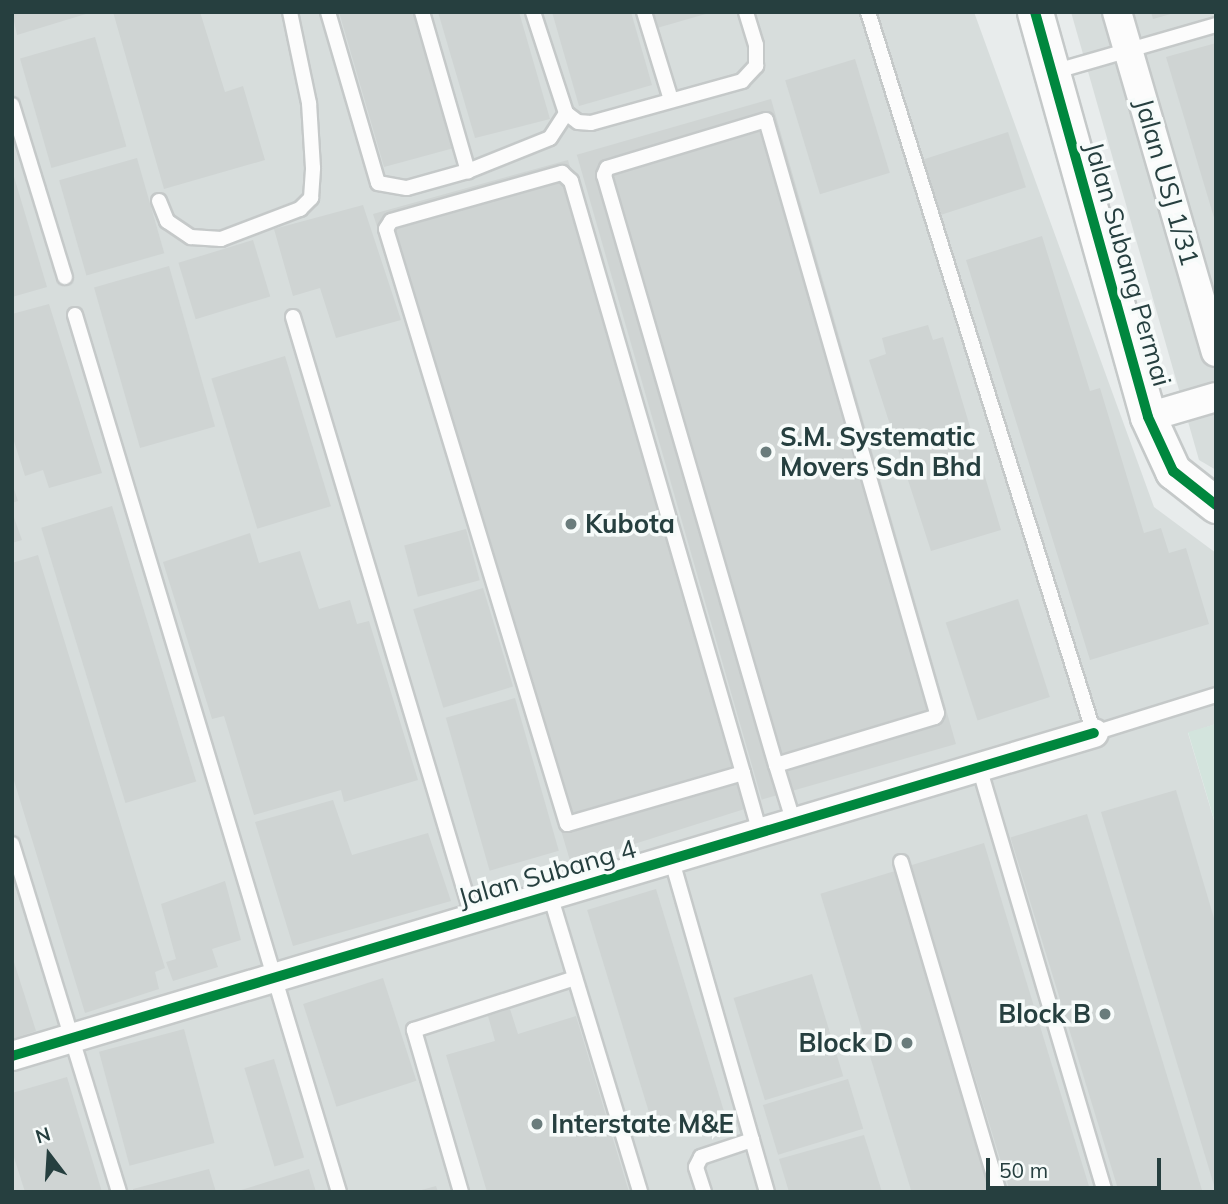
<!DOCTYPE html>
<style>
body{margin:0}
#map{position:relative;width:1228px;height:1204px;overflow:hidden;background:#e8ecec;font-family:Mulish,sans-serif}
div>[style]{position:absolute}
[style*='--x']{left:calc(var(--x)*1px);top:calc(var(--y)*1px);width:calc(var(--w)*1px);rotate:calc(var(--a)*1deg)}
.built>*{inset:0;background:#d7dddc}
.green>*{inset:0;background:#d3e4dd}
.building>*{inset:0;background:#cfd4d3;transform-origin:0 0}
.roads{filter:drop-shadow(2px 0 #c5c9c9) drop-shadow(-2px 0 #c5c9c9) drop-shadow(0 2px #c5c9c9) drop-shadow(0 -2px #c5c9c9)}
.service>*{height:14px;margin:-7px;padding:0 7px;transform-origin:7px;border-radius:7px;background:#fcfcfc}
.minor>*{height:28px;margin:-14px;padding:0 14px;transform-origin:14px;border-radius:14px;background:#fcfcfc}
.tertiary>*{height:35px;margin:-17.5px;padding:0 17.5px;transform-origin:17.5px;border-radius:17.5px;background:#fcfcfc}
.cycleway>*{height:10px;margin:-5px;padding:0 5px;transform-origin:5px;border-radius:5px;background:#00873e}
.dots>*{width:19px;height:19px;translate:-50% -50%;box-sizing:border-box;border:4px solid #f7fbfa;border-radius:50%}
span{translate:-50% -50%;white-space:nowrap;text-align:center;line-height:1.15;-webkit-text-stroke:7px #f7fbfa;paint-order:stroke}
.street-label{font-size:26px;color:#263f3f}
.poi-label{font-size:26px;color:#263f3f;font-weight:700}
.left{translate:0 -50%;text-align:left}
.right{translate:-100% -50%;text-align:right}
.frame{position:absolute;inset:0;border:14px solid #263f3f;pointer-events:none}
.north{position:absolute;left:14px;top:1120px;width:70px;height:70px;-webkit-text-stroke:5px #f7fbfa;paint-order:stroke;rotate:343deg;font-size:19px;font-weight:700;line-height:28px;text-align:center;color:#263f3f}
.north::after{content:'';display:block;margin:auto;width:24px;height:32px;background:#263f3f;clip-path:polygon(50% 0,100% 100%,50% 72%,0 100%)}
.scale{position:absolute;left:986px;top:1158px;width:175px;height:32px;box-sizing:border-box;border:4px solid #263f3f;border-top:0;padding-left:9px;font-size:21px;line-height:24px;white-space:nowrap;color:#263f3f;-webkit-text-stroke:5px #f7fbfa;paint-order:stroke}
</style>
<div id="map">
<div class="built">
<i style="clip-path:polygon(12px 12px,974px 12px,1154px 507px,1216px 553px,1216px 724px,1188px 733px,1216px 827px,1216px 1192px,12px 1192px)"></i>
<i style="clip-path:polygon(1071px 12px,1216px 12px,1216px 470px,1199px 460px)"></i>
</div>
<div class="green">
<i style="clip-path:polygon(1216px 724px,1216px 826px,1188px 732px)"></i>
</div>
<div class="building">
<i style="clip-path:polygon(12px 12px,89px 12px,89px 13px,17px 35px)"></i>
<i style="clip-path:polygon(113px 12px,200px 12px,225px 92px,243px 86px,265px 160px,164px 189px)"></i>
<i style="clip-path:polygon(339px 12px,415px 12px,454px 148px,384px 167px)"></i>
<i style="clip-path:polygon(438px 12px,519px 12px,550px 119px,475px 138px)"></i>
<i style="clip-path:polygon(552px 12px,631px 12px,652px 85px,579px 106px)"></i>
<i style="clip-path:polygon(652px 12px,709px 12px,709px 13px,657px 28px)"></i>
<i style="clip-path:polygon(1151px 12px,1174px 12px,1174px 13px,1153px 19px)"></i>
<i style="left:95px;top:37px;width:114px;height:78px;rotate:74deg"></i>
<i style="clip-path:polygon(1216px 43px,1216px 221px,1215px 221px,1166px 57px)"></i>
<i style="left:855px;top:59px;width:119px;height:73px;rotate:73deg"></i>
<i style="left:771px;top:99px;width:671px;height:202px;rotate:74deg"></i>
<i style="left:1008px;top:132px;width:58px;height:89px;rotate:72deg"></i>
<i style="left:137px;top:158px;width:99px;height:81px;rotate:74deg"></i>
<i style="clip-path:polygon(568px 160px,751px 807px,571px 864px,431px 393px,373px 214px)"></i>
<i style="clip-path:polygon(12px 170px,47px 287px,12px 297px)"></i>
<i style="clip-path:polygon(363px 205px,401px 320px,336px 338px,320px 288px,293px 296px,274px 229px)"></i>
<i style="clip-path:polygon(1042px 236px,1090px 391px,1100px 388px,1144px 533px,1161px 528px,1169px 553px,1186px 548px,1209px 624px,1090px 660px,966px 260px)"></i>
<i style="left:253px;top:240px;width:59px;height:78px;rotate:73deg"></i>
<i style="left:169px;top:266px;width:167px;height:78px;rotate:74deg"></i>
<i style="clip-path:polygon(49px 304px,102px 473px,49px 488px,43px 470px,25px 476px,12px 435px,12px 314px)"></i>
<i style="clip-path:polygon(928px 325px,933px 340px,943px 337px,1001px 530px,931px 551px,869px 360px,886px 354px,882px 338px)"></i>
<i style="left:285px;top:356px;width:157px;height:77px;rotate:73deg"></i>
<i style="clip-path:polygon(12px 483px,18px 501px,12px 503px)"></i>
<i style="left:112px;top:506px;width:288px;height:74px;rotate:73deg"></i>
<i style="clip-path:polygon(12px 512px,22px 540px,12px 543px)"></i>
<i style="left:466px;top:529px;width:53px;height:64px;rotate:75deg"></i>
<i style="clip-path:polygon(250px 533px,259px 563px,300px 551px,319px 609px,350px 600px,357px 624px,369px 621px,418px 780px,344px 802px,341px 790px,254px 815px,224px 716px,212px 719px,163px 562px)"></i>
<i style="clip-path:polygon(38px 555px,165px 968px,155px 972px,159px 989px,85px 1013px,12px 774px,12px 563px)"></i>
<i style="left:483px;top:588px;width:103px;height:73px;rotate:73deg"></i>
<i style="left:1018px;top:599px;width:103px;height:76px;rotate:72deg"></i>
<i style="left:515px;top:698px;width:159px;height:72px;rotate:74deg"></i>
<i style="clip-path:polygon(1176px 790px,1216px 925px,1216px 1192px,1101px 812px)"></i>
<i style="clip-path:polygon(333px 800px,352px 855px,428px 833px,451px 901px,293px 946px,255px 822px)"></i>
<i style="left:1087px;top:814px;width:395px;height:80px;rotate:73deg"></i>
<i style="left:984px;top:843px;width:364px;height:77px;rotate:73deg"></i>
<i style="left:895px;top:871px;width:336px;height:78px;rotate:73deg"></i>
<i style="clip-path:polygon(225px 881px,241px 940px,212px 949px,218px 967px,173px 981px,166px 962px,176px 959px,161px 904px)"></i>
<i style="left:656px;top:889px;width:236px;height:72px;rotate:73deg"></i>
<i style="clip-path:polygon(12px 956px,36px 1031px,12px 1039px)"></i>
<i style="left:812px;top:974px;width:107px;height:82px;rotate:73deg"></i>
<i style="left:383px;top:978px;width:108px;height:84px;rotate:72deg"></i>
<i style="clip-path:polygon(510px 1009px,518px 1034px,576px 1016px,629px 1192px,487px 1192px,446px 1055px,495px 1041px,488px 1016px)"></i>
<i style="left:184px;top:1029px;width:118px;height:88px;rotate:75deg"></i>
<i style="left:274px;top:1059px;width:103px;height:31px;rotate:73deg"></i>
<i style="clip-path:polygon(67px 1077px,102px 1192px,25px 1192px,12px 1151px,12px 1093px)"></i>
<i style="left:848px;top:1079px;width:52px;height:89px;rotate:73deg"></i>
<i style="clip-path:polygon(864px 1135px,882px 1192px,789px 1192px,779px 1159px)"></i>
<i style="clip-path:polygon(209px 1169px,216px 1192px,133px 1192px,133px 1189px)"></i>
<i style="clip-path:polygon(309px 1169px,316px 1192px,238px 1192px,238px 1191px)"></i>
<i style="clip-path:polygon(436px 1186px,438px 1192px,418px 1192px,418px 1191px)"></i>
</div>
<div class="roads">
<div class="service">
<i style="--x:328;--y:12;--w:178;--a:73.7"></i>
<i style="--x:378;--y:183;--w:29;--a:10"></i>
<i style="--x:407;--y:188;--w:63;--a:-15.6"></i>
<i style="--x:468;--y:171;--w:88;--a:-21.9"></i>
<i style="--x:550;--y:138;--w:30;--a:-57"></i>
<i style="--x:422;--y:12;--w:166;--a:73.9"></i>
<i style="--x:533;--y:12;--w:106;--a:71.9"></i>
<i style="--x:566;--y:113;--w:15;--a:37"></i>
<i style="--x:578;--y:122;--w:13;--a:4"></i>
<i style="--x:591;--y:123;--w:157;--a:-15.5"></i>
<i style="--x:742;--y:81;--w:21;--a:-47"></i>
<i style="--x:756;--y:66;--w:21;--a:-90"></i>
<i style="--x:756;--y:45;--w:34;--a:-107"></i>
<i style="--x:644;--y:12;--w:92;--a:72.9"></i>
<i style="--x:868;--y:12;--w:756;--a:72.6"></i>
<i style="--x:1094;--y:733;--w:128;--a:-17.3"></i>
<i style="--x:1053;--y:72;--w:170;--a:-16.1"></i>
<i style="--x:12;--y:105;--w:180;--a:72.9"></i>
<i style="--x:159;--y:201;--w:22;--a:68"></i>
<i style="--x:167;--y:221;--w:29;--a:34"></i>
<i style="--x:191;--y:237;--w:30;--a:4"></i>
<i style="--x:221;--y:239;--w:85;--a:-20.8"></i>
<i style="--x:300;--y:209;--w:16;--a:-45"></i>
<i style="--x:311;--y:198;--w:30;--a:-86"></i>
<i style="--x:313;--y:168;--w:65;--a:-93.5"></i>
<i style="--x:309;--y:103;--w:93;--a:-101.8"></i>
<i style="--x:75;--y:315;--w:916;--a:73.25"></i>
<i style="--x:293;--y:317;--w:627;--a:73.33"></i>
<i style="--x:776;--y:765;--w:166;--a:-16.8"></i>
<i style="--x:935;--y:717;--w:4;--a:-63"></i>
<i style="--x:937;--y:713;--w:617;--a:-106.09"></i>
<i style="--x:766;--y:120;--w:166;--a:163.2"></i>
<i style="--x:607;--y:168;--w:8;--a:113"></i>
<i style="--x:604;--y:175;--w:615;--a:73.75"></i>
<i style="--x:776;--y:765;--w:61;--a:72.8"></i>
<i style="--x:979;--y:767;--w:443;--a:73.5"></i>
<i style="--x:743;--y:773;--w:183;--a:163.8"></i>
<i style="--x:567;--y:824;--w:622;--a:-106.92"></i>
<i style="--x:386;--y:229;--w:9;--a:-58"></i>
<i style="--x:391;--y:221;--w:178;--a:-15.7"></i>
<i style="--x:562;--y:173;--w:12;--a:42"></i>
<i style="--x:571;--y:181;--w:616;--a:73.8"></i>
<i style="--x:743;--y:773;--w:62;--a:74.2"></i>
<i style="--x:12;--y:844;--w:364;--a:72.9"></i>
<i style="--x:672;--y:861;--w:344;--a:74"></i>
<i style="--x:901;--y:862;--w:344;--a:73.5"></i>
<i style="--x:550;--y:895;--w:310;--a:73.1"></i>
<i style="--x:461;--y:1192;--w:169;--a:-106.2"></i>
<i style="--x:414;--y:1030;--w:169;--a:-17.9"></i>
<i style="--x:704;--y:1192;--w:26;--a:-108"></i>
<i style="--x:696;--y:1167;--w:11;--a:-63"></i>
<i style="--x:701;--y:1157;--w:54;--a:-18.4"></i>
</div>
<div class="minor">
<i style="--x:1117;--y:12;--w:354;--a:73.8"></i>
<i style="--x:1148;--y:417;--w:71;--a:-16.4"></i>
<i style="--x:12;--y:1056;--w:1129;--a:-16.62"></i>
</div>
<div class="tertiary">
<i style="--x:1035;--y:12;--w:420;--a:74.4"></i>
<i style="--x:1148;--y:417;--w:60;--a:65.2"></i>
<i style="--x:1173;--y:471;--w:55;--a:38.3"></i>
</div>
</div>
<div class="cycleway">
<i style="--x:1035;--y:12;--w:420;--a:74.4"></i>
<i style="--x:1148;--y:417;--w:60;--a:65.2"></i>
<i style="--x:1173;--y:471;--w:55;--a:38.3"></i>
<i style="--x:12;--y:1056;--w:1129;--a:-16.62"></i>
</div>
<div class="dots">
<i style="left:766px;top:452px;background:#6a7c7c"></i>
<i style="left:571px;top:524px;background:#6a7c7c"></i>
<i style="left:1105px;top:1014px;background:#6a7c7c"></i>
<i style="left:907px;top:1043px;background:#6a7c7c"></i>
<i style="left:537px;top:1124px;background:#6a7c7c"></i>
</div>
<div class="street-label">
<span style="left:1167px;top:182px;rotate:74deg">Jalan USJ 1/31</span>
<span style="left:1128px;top:264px;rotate:74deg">Jalan Subang Permai</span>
<span style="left:547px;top:873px;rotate:-16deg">Jalan Subang 4</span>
</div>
<div class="poi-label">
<span class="left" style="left:780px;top:452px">S.M. Systematic<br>Movers Sdn Bhd</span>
<span class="left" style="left:585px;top:524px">Kubota</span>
<span class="right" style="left:1091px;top:1014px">Block B</span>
<span class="right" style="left:893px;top:1043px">Block D</span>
<span class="left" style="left:551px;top:1124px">Interstate M&amp;E</span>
</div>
<div class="frame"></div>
<div class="north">N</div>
<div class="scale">50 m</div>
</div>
